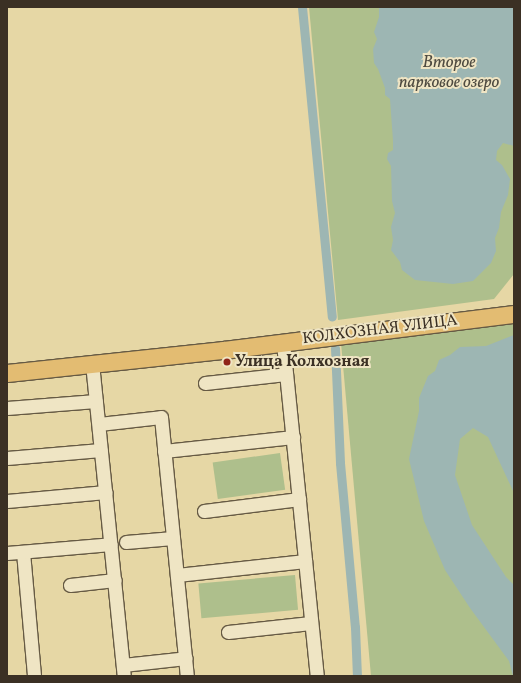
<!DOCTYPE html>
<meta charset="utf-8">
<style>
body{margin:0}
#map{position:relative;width:521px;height:683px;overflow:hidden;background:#e6d7a5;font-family:Vollkorn,serif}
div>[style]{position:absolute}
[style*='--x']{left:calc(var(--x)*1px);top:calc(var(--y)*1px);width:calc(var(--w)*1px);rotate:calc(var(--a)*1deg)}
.green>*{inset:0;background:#aebf8c;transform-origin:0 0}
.water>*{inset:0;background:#9db6b3}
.canal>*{height:9px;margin:-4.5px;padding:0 4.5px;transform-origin:4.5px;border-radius:4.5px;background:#9db6b3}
.roads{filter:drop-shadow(1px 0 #665a44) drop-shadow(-1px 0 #665a44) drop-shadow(0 1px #665a44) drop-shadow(0 -1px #665a44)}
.minor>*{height:13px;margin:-6.5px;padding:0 6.5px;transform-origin:6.5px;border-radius:6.5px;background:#efe5c4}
.major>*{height:17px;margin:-8.5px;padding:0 8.5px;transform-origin:8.5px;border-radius:8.5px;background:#e3bc72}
.dots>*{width:11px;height:11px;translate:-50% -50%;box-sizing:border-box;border:2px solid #efe5c4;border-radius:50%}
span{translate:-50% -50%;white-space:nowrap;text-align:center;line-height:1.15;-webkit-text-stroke:4px #efe5c4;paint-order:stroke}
.street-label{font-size:16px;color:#3b3024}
.poi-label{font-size:16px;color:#3b3024;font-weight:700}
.left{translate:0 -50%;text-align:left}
.water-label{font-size:17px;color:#4f4b41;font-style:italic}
.frame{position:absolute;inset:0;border:8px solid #3b3024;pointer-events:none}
</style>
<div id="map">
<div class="green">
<i style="clip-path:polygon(309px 7px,514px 7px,514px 274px,494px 299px,338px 320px)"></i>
<i style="clip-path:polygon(514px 321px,514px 676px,371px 676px,341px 343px)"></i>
<i style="left:280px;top:453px;width:37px;height:68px;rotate:82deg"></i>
<i style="left:295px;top:575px;width:35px;height:97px;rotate:85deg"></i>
</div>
<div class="water">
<i style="clip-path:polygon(379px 7px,514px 7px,514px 146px,503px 143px,497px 151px,496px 160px,502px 165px,510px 179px,508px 195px,501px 212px,499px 228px,495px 238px,496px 251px,491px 263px,473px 281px,453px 284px,415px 280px,402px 270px,400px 262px,391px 250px,393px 240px,391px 227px,395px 213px,392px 201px,391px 166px,387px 159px,388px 153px,393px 150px,393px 141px,390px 99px,385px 95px,385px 88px,378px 69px,374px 63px,373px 49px,377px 39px,374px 32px,379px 17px)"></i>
<i style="clip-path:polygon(514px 335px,514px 493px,488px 437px,473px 428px,460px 439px,455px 475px,472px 525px,506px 577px,514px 585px,513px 676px,509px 661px,470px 608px,445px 570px,424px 521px,409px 459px,419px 411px,419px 398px,428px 376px,435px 371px,439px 360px,450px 355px,460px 347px,486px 346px)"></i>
</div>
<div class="canal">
<i style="--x:302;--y:7;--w:311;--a:84.5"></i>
<i style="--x:335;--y:348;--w:115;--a:87.5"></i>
<i style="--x:340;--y:463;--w:165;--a:84.8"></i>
<i style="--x:355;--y:627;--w:49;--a:87.7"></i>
</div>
<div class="roads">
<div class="minor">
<i style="--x:283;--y:343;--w:335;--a:84.2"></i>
<i style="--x:92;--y:363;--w:315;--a:84.2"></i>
<i style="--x:205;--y:383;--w:81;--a:-6.3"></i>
<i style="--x:7;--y:408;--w:89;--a:-4.5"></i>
<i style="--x:99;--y:424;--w:62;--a:-6.4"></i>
<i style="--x:161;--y:417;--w:260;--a:84.3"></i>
<i style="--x:164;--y:451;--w:130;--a:-6.2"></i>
<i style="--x:7;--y:458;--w:94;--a:-4.9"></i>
<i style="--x:7;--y:501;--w:99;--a:-5.2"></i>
<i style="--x:204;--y:511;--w:96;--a:-7.2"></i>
<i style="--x:126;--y:542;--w:47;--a:-4.9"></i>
<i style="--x:23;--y:552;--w:124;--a:84.9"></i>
<i style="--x:7;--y:553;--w:104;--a:-4.9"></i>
<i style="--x:177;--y:575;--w:129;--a:-6.2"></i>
<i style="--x:70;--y:585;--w:45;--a:-6.3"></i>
<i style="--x:228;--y:632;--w:83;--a:-6.2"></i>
<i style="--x:123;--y:665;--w:63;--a:-6.3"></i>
</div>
<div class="major">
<i style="--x:7;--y:373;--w:218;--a:-6.1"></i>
<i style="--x:224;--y:350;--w:292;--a:-7.1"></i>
</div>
</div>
<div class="dots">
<i style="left:227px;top:362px;background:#8f2418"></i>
</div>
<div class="street-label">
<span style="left:380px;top:330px;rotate:-7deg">КОЛХОЗНАЯ УЛИЦА</span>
</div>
<div class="poi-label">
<span class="left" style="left:235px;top:362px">Улица Колхозная</span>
</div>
<div class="water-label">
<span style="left:449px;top:73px">Второе<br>парковое озеро</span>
</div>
<div class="frame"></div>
</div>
